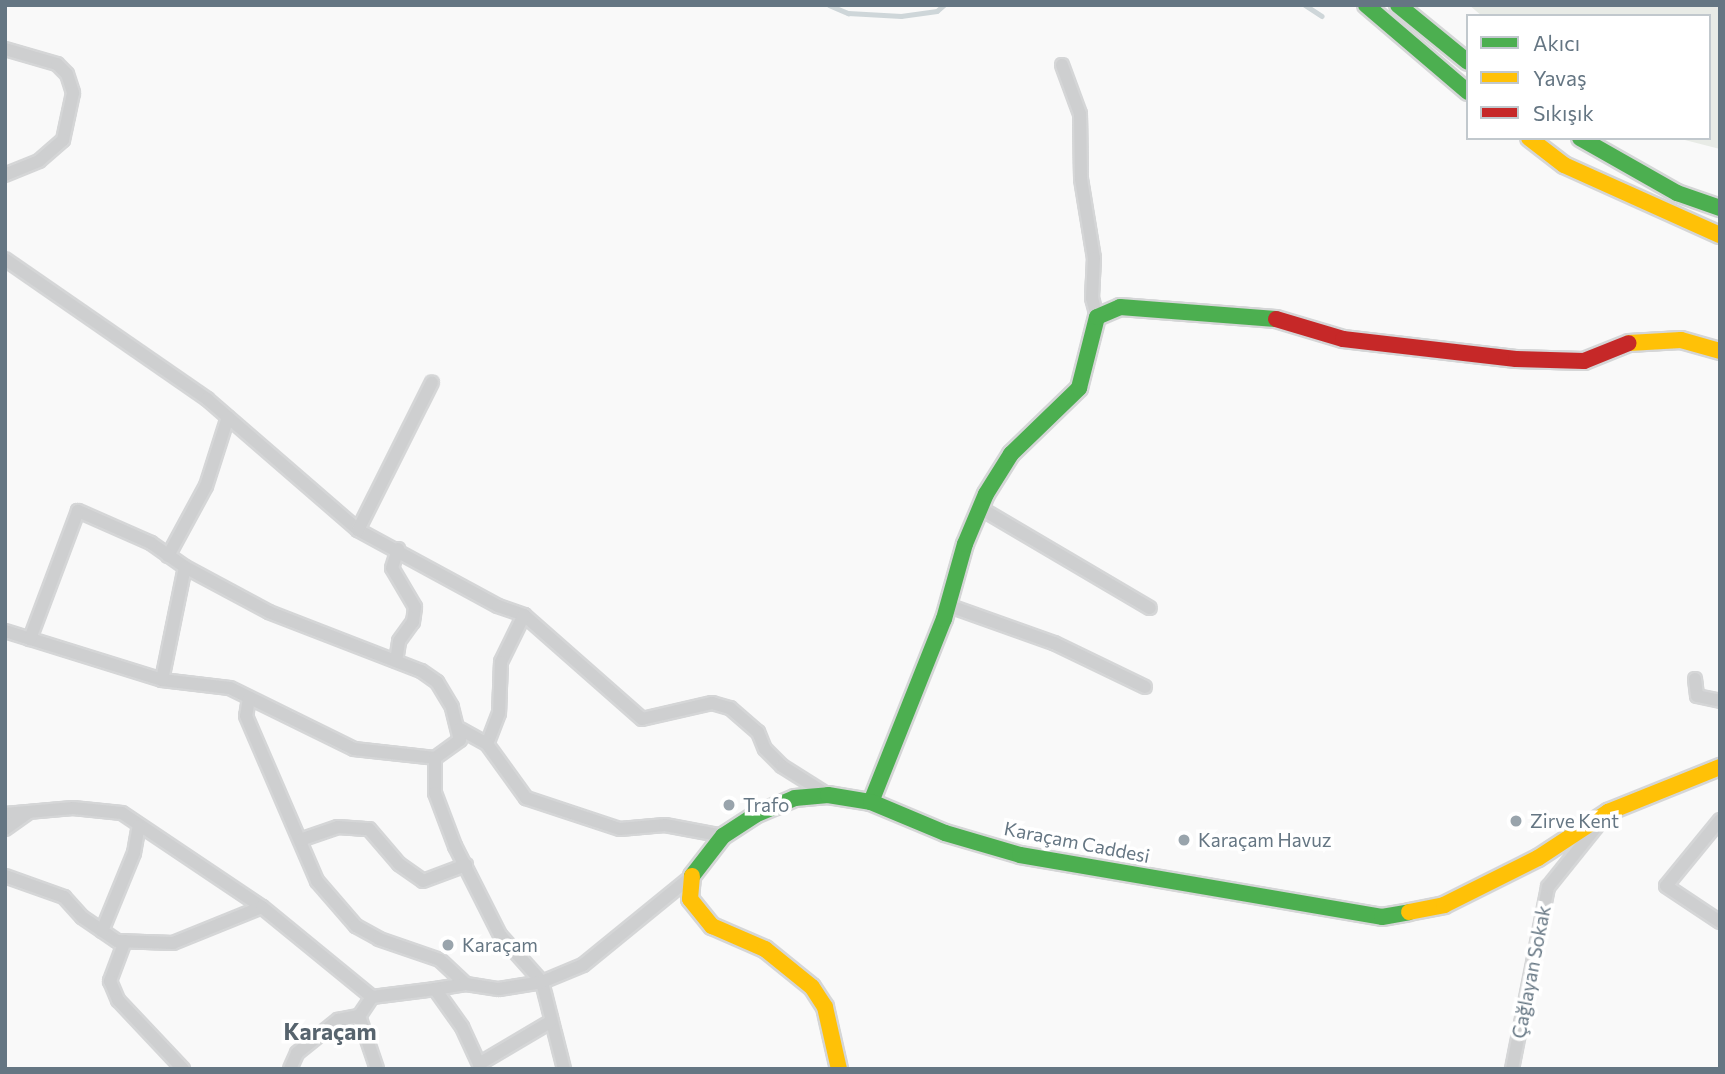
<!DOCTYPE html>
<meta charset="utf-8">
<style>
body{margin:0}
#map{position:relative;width:1725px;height:1074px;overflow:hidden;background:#f9f9f9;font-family:Commissioner,sans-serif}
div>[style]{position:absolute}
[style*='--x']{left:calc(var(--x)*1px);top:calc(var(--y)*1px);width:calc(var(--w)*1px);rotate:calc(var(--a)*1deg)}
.green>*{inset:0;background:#e8ebe6}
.stream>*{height:4.5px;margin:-2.25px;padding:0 2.25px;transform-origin:2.25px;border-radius:2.25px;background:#ced6d9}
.roads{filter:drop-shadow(2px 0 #d5d6d7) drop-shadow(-2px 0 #d5d6d7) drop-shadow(0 2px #d5d6d7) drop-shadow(0 -2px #d5d6d7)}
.street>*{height:12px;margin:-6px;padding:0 6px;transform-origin:6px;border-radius:6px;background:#cecfd0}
.fast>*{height:16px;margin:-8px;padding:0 8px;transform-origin:8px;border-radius:8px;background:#4caf50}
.slow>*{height:16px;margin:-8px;padding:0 8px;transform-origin:8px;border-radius:8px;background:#ffc107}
.jam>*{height:16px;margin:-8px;padding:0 8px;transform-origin:8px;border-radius:8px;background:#c62828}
.dots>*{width:19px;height:19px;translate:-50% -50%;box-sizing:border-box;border:4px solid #fff;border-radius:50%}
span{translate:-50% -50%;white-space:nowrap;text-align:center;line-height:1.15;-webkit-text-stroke:7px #fff;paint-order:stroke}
.poi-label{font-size:19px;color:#657683}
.left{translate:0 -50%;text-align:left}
.street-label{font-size:19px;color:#657683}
.quarter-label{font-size:23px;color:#57646e;font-weight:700}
.frame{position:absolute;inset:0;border:7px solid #657683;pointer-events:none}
.legend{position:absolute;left:1466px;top:14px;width:245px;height:126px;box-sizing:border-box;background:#fff;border:2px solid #c1c8cd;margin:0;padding:9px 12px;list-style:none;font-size:21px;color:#657683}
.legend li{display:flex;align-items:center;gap:14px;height:35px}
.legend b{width:35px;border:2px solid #c1c8cd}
</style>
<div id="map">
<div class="green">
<i style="clip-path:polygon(1469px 5px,1720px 5px,1720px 149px,1677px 138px,1709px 138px,1709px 16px,1482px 16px)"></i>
</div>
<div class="stream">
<i style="--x:829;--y:5;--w:21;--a:23"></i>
<i style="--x:848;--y:13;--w:53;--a:3.2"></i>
<i style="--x:901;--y:16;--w:36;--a:-8"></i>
<i style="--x:937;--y:11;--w:9;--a:-41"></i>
<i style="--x:1305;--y:5;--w:20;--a:33"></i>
</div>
<div class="roads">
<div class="street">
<i style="--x:5;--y:49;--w:54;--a:16.1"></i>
<i style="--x:57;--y:64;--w:14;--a:45"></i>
<i style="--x:67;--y:74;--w:20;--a:72"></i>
<i style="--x:73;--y:93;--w:48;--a:102"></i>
<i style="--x:63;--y:140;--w:32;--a:139"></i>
<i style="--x:39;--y:161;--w:37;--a:158"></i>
<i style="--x:1062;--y:65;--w:52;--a:69.8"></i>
<i style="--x:1080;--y:114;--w:65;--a:89.1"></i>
<i style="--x:1081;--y:179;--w:80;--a:80.7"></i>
<i style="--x:1094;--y:258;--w:40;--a:92.9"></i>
<i style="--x:1092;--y:298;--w:20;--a:75"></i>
<i style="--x:5;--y:259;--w:246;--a:34.7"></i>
<i style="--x:207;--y:399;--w:200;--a:40.9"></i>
<i style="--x:358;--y:530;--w:159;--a:28.5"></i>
<i style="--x:498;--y:606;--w:28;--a:19"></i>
<i style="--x:524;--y:615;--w:157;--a:41.4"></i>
<i style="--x:642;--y:719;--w:72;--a:-12.9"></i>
<i style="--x:712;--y:703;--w:19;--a:16"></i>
<i style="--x:730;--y:708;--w:37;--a:41"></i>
<i style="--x:758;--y:732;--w:18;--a:68"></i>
<i style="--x:765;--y:749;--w:24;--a:45"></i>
<i style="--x:782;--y:766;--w:54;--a:32.2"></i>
<i style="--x:980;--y:508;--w:197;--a:30.5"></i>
<i style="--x:358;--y:530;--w:165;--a:-63.4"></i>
<i style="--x:168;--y:556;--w:80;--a:-61.5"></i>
<i style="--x:206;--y:486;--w:72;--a:-72.3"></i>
<i style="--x:947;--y:605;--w:114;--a:19.6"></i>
<i style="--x:1054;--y:643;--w:101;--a:25.8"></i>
<i style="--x:524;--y:615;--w:52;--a:116.1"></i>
<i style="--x:501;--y:662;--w:51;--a:92.2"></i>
<i style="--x:499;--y:713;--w:33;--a:111"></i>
<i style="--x:487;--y:744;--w:67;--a:54.2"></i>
<i style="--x:526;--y:798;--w:99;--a:18.3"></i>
<i style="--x:620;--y:829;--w:45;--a:-5.1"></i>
<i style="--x:665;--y:825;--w:59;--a:10.7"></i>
<i style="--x:5;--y:631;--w:164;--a:17.3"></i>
<i style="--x:162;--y:680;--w:68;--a:6.7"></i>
<i style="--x:230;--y:688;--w:138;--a:26.2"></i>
<i style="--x:354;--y:749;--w:81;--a:6.3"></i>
<i style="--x:435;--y:758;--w:31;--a:-36"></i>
<i style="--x:460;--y:740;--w:34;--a:-104"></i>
<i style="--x:452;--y:707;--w:29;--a:-121"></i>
<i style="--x:437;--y:682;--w:19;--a:-145"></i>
<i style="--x:421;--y:671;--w:163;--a:-158.8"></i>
<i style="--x:269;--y:612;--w:95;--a:-151.8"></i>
<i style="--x:185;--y:567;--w:42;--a:-144.8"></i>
<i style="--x:151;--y:543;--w:80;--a:-156.3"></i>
<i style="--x:78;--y:511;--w:137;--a:110.6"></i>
<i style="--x:396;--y:661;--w:20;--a:-81"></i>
<i style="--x:399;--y:641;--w:24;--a:-54"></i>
<i style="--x:413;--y:622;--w:15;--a:-82"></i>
<i style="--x:415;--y:607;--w:45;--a:-120.5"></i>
<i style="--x:392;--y:568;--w:20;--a:-72"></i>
<i style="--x:1695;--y:679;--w:17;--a:83"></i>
<i style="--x:1697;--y:696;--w:24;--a:12"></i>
<i style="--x:162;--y:680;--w:115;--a:-78.5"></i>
<i style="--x:249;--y:698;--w:18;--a:99"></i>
<i style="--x:246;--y:716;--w:180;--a:66.7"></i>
<i style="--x:317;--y:881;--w:60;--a:49.1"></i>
<i style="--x:356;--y:926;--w:26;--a:29"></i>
<i style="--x:379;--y:939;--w:65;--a:19"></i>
<i style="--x:440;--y:960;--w:35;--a:43"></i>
<i style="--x:460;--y:729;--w:31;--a:29"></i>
<i style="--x:435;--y:758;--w:35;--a:90"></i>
<i style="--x:435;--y:793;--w:57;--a:69.3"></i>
<i style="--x:455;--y:846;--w:100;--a:63.2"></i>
<i style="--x:500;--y:935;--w:63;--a:48.2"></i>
<i style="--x:542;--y:982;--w:90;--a:75.8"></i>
<i style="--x:5;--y:814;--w:68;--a:-5"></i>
<i style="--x:73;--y:808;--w:49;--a:5.8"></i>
<i style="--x:122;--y:813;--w:169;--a:33.9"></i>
<i style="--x:1720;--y:820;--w:85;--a:129.3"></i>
<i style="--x:1666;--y:886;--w:65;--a:33.7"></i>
<i style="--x:5;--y:829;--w:28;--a:-35"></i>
<i style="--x:300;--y:840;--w:40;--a:-18.9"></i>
<i style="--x:338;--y:827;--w:31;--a:4"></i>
<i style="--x:369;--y:829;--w:46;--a:49.4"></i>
<i style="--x:399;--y:864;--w:29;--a:35"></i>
<i style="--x:423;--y:881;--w:46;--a:-20.4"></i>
<i style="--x:5;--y:876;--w:63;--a:19.6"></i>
<i style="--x:64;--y:897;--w:27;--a:48"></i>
<i style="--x:82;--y:917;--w:42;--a:34.4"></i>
<i style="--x:117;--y:941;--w:56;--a:2"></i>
<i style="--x:173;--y:943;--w:96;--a:-22"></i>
<i style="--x:262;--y:907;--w:142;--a:39.3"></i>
<i style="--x:372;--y:997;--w:23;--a:124"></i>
<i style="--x:359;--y:1016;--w:56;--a:71.2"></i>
<i style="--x:102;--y:931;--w:84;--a:-67.7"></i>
<i style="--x:134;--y:853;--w:27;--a:-80"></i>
<i style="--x:125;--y:941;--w:43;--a:110.6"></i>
<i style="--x:110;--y:981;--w:21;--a:67"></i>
<i style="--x:118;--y:1000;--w:95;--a:46.7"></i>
<i style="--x:435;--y:989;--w:31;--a:-9"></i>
<i style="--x:466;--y:984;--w:33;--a:9"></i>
<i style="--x:499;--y:989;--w:44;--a:-9.2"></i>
<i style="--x:542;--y:982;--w:44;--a:-22.5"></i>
<i style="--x:583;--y:965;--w:139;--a:-39.2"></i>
<i style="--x:372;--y:997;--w:64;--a:-7.2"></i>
<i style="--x:435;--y:989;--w:47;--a:54.6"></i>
<i style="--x:462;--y:1027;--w:41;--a:65.3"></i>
<i style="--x:479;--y:1064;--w:82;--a:-30.6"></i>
<i style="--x:290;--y:1069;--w:17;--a:-66"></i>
<i style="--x:297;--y:1053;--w:53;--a:-38.8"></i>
<i style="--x:338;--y:1020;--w:21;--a:-11"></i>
<i style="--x:1512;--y:1069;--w:186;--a:-78.8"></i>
<i style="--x:1548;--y:887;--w:85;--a:-51.2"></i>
</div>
<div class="fast">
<i style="--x:1366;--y:5;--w:134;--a:40.5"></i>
<i style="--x:1398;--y:5;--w:90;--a:39.2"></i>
<i style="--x:1580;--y:138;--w:112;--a:29.6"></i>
<i style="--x:1677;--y:193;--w:46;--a:19.2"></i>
<i style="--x:871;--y:802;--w:197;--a:-68.3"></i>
<i style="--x:944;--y:619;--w:78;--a:-74.4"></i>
<i style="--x:965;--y:544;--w:54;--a:-67.2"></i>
<i style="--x:986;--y:494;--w:47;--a:-58"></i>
<i style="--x:1011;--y:454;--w:95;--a:-44.1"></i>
<i style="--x:1079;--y:388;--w:73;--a:-75.8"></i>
<i style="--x:1097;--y:317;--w:25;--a:-23"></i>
<i style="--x:1120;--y:307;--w:156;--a:4.4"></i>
<i style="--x:692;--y:876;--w:51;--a:-52.2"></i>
<i style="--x:723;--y:836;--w:38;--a:-33"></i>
<i style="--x:755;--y:815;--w:43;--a:-23"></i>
<i style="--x:795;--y:798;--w:33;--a:-5"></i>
<i style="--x:828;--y:795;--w:44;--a:9.2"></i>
<i style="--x:871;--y:802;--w:80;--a:22.7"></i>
<i style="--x:945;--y:833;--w:78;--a:16.3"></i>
<i style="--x:1020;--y:855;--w:367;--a:9.7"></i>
<i style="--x:1382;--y:917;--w:27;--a:-10"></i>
</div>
<div class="slow">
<i style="--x:1529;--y:138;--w:44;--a:37.6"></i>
<i style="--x:1564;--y:165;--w:171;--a:24.2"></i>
<i style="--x:1629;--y:343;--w:52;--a:-3.3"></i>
<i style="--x:1681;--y:340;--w:41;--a:15.8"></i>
<i style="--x:692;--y:876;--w:23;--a:95"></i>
<i style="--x:690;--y:899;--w:35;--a:51"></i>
<i style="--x:712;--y:926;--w:58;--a:23.5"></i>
<i style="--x:765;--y:949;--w:60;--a:39"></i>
<i style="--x:812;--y:987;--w:24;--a:57"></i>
<i style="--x:825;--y:1007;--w:64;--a:77.3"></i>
<i style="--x:1409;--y:912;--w:36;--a:-11"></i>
<i style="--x:1444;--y:905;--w:105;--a:-26.6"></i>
<i style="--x:1538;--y:858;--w:84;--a:-33.3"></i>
<i style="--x:1608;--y:812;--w:121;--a:-21.9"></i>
</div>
<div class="jam">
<i style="--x:1276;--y:319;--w:70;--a:16.6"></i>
<i style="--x:1343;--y:339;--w:174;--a:6.6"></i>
<i style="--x:1516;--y:359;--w:68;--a:1.7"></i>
<i style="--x:1584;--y:361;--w:48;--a:-21.8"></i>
</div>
</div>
<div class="dots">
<i style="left:729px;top:805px;background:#99a4ac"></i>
<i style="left:1516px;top:821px;background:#99a4ac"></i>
<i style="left:1184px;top:840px;background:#99a4ac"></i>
<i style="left:448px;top:945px;background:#99a4ac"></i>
</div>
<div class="poi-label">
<span class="left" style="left:743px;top:805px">Trafo</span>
<span class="left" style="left:1530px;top:821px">Zirve Kent</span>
<span class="left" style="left:1198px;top:840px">Karaçam Havuz</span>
<span class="left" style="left:462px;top:945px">Karaçam</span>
</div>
<div class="street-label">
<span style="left:1077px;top:842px;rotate:11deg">Karaçam Caddesi</span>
<span style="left:1531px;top:972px;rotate:-79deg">Çağlayan Sokak</span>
</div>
<div class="quarter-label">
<span style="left:330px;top:1031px">Karaçam</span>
</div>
<div class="frame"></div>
<ul class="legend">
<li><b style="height:9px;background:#4caf50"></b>Akıcı</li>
<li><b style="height:9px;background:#ffc107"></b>Yavaş</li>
<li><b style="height:9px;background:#c62828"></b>Sıkışık</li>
</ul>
</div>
